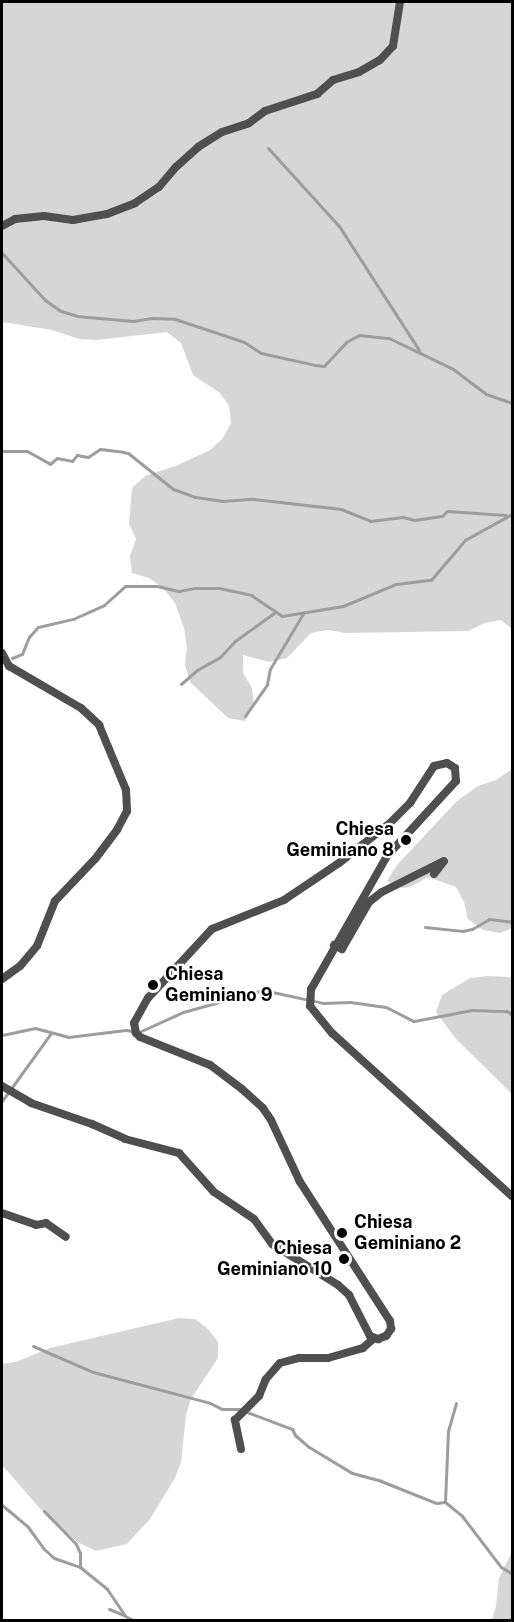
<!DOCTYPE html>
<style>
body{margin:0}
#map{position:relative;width:514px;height:1622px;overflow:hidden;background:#fff;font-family:"Public Sans",sans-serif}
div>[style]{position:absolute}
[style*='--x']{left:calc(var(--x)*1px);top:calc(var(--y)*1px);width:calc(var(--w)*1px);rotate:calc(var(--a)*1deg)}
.green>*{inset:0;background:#d6d6d6}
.stream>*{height:3px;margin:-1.5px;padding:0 1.5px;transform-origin:1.5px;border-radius:1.5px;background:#9d9d9d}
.street>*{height:8px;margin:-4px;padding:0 4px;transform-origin:4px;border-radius:4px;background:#4f4f4f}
.dots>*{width:16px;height:16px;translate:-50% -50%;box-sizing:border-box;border:3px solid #fff;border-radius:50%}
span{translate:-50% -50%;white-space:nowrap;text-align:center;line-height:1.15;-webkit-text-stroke:4.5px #fff;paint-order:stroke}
.poi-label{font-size:18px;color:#000;font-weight:700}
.right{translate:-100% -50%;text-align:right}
.left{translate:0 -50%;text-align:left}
.frame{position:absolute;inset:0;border:3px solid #000;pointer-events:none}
</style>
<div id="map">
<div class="green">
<i style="clip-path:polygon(2px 2px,512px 2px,512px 629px,501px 620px,485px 623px,468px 631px,345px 633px,328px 630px,311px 633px,287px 658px,269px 662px,243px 655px,243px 673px,252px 688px,254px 706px,245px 721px,228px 718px,190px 682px,185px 665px,187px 648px,184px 628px,175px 603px,163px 588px,149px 578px,132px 573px,130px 556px,136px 539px,129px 524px,132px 488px,145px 476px,178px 465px,210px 450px,223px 438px,231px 423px,229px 406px,220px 393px,193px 375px,181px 343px,167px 332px,97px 340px,79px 339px,52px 330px,2px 322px)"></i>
<i style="clip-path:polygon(512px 769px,512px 928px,500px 933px,483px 930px,468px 919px,464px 902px,456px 887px,428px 877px,410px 887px,402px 888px,387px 881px,397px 865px,457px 801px,478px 786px,496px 780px)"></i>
<i style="clip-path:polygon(488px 976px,512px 977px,512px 1094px,456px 1039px,436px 1012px,442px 995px,470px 978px)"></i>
<i style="clip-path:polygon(179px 1318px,195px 1319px,208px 1329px,218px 1342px,218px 1358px,191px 1399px,186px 1415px,181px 1462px,175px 1478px,150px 1519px,127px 1544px,96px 1551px,79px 1543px,49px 1519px,2px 1465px,2px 1364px,16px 1362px,50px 1348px)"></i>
<i style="clip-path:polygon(512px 1552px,512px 1620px,492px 1620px,496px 1606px,499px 1578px)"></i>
</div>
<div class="stream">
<i style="--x:268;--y:148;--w:105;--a:47.7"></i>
<i style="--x:339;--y:226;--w:148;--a:57.2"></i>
<i style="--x:2;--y:253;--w:64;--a:47.5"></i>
<i style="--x:45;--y:300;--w:19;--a:35"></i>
<i style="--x:61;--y:311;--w:17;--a:17"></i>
<i style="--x:77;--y:316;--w:56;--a:5.1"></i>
<i style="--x:133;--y:321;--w:19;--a:-9"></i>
<i style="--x:152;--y:318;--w:23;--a:2"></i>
<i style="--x:175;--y:319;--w:73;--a:18.4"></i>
<i style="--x:244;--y:342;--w:20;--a:33"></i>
<i style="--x:261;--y:353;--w:55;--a:12.5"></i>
<i style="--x:315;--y:365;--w:9;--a:6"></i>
<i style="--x:324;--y:366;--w:33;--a:-47"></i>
<i style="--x:346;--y:342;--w:15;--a:-28"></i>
<i style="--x:359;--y:335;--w:30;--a:6"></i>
<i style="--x:389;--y:338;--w:71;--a:25.8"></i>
<i style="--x:453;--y:369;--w:41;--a:37.1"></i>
<i style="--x:486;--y:394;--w:28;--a:19"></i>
<i style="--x:2;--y:451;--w:25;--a:0"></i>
<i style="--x:27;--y:451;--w:26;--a:29"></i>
<i style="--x:50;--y:464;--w:9;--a:-41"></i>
<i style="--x:57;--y:458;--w:15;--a:11"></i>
<i style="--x:72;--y:461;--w:8;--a:-50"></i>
<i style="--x:77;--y:455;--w:11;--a:10"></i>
<i style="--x:88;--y:457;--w:14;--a:-34"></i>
<i style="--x:100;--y:449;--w:23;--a:7"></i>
<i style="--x:123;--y:452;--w:5;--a:11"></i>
<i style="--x:128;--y:453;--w:58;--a:38.7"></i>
<i style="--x:173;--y:489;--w:23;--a:20"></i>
<i style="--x:195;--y:497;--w:27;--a:8"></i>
<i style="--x:222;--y:501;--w:31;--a:-4"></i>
<i style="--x:253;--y:499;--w:89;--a:6.5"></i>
<i style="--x:341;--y:509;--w:31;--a:22"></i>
<i style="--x:370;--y:521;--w:33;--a:-7"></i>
<i style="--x:403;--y:517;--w:11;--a:15"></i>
<i style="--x:414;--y:520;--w:28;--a:-8"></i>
<i style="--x:442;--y:516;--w:7;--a:-45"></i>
<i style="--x:447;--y:511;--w:59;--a:3.9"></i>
<i style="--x:12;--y:658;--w:11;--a:-22"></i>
<i style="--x:22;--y:654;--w:18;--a:-68"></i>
<i style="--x:29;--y:637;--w:13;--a:-48"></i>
<i style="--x:38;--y:627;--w:36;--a:-13"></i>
<i style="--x:73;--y:619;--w:34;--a:-24"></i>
<i style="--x:104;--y:605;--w:28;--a:-42"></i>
<i style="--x:125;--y:586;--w:32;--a:0"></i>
<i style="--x:157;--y:586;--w:23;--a:13"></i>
<i style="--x:179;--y:591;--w:15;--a:-11"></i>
<i style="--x:194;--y:588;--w:25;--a:0"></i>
<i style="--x:219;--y:588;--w:33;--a:12"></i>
<i style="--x:251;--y:595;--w:37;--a:34"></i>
<i style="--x:282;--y:616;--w:62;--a:-9.3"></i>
<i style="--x:343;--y:606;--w:57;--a:-22.5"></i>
<i style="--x:396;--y:584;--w:35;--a:-7"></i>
<i style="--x:431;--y:580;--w:52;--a:-49.6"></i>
<i style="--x:465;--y:540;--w:54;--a:-29"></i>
<i style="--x:181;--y:684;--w:21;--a:-41"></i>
<i style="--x:197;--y:670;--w:26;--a:-29"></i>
<i style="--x:220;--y:657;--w:22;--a:-47"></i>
<i style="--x:235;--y:641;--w:48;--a:-35.7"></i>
<i style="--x:245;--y:716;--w:39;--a:-55"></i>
<i style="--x:267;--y:684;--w:15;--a:-79"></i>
<i style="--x:270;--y:669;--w:66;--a:-59.2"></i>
<i style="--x:425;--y:927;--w:37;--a:6"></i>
<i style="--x:462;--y:931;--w:10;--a:-11"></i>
<i style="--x:472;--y:929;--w:20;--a:-30"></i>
<i style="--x:489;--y:919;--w:23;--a:7"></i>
<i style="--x:2;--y:1035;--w:34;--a:-12"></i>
<i style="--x:35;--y:1028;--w:34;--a:15"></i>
<i style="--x:68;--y:1037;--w:58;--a:-6.9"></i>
<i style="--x:126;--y:1030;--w:13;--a:9"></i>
<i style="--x:139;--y:1032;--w:48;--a:-24.4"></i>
<i style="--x:183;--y:1012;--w:83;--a:-15.4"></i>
<i style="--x:263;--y:990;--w:61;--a:12.2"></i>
<i style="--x:323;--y:1003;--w:27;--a:-2"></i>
<i style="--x:350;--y:1002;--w:36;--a:8"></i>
<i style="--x:386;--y:1007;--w:31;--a:27"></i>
<i style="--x:414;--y:1021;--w:59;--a:-10.7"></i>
<i style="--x:472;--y:1010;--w:35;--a:2"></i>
<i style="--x:507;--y:1011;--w:6;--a:39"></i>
<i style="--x:2;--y:1101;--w:84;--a:-54.2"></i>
<i style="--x:33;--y:1346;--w:65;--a:23.4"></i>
<i style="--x:93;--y:1372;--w:121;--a:14.8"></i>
<i style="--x:210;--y:1403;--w:13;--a:27"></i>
<i style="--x:222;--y:1409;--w:17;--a:0"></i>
<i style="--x:239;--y:1409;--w:57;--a:20.7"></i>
<i style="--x:292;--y:1429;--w:7;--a:63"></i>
<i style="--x:295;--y:1435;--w:18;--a:41"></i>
<i style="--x:309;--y:1447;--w:50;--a:31.2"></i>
<i style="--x:352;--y:1473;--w:30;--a:15"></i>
<i style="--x:381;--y:1481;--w:59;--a:21.8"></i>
<i style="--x:436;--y:1503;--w:9;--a:-6"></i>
<i style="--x:445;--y:1502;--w:22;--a:39"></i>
<i style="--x:462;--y:1516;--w:64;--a:52.6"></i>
<i style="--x:501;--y:1567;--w:13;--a:32"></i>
<i style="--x:445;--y:1502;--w:71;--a:-87.6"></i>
<i style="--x:448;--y:1431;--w:29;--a:-74"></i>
<i style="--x:2;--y:1505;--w:34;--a:40"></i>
<i style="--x:28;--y:1527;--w:27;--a:54"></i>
<i style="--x:44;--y:1549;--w:13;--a:42"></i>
<i style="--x:54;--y:1558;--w:28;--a:19"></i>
<i style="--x:80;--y:1567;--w:35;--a:39"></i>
<i style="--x:107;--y:1589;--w:32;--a:56"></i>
<i style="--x:125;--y:1616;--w:9;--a:27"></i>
<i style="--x:44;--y:1511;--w:46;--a:45.9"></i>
<i style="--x:76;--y:1544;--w:10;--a:66"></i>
<i style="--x:80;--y:1553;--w:14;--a:90"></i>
<i style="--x:109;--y:1609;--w:16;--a:22"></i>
</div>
<div class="street">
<i style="--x:2;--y:226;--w:15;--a:-28"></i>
<i style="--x:15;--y:219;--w:29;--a:-6"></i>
<i style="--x:44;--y:216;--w:29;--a:8"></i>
<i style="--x:73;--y:220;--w:35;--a:-10"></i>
<i style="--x:107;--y:214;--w:30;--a:-21"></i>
<i style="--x:135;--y:203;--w:29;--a:-34"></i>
<i style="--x:159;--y:187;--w:26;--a:-50"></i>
<i style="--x:176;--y:167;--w:30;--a:-42"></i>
<i style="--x:198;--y:147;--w:28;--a:-32"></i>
<i style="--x:222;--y:132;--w:28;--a:-18"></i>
<i style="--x:249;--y:123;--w:20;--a:-37"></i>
<i style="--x:265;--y:111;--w:55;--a:-18.1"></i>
<i style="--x:317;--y:94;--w:21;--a:-41"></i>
<i style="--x:333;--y:80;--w:27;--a:-17"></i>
<i style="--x:359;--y:72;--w:24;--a:-30"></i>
<i style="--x:380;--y:60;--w:19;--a:-47"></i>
<i style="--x:393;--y:46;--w:45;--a:-81"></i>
<i style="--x:2;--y:653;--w:15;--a:62"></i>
<i style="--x:9;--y:666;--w:83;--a:30.3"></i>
<i style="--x:81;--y:708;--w:25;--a:43"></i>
<i style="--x:99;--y:725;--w:70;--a:67.4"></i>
<i style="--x:126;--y:790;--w:21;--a:87"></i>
<i style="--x:127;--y:811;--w:21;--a:118"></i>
<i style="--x:117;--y:830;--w:36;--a:127"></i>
<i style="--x:95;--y:859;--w:58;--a:133.6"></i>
<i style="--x:55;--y:901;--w:48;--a:111.8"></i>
<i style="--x:37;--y:946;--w:26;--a:130"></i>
<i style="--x:20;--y:966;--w:22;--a:144"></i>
<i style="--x:434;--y:874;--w:16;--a:-52"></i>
<i style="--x:334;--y:945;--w:9;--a:27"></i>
<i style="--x:342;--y:949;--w:54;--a:-60.1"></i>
<i style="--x:369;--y:902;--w:16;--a:-38"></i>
<i style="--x:382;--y:892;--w:69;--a:-26.6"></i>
<i style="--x:2;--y:1086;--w:34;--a:30"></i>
<i style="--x:31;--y:1103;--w:65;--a:19"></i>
<i style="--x:92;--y:1124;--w:36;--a:24"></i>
<i style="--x:125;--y:1139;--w:56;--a:14.5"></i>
<i style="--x:179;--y:1153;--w:52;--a:48.1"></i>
<i style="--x:214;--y:1192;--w:48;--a:34"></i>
<i style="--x:254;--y:1219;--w:31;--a:54"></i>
<i style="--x:272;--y:1244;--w:78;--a:31.8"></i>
<i style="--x:338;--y:1285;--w:15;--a:42"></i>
<i style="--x:349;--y:1295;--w:46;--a:62.9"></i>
<i style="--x:370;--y:1336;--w:9;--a:21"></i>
<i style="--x:378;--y:1339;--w:9;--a:-21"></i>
<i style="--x:386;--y:1336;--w:9;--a:-54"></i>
<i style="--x:391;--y:1329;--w:8;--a:-97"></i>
<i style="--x:390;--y:1321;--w:166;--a:-122.9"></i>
<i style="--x:300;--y:1182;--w:68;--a:-115.1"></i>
<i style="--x:271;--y:1120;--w:14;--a:-124"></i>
<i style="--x:263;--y:1108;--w:28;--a:-138"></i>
<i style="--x:242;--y:1089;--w:40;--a:-143"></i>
<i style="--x:210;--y:1065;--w:75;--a:-158.2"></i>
<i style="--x:140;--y:1037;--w:6;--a:-135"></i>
<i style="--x:136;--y:1033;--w:10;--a:-101"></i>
<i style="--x:134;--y:1023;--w:29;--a:-61"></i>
<i style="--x:148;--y:998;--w:94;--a:-47.2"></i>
<i style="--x:212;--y:929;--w:78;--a:-21.9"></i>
<i style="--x:284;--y:900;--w:66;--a:-33.9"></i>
<i style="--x:339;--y:863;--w:63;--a:-38"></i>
<i style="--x:389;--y:824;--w:30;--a:-45"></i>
<i style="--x:410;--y:803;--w:44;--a:-57"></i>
<i style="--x:434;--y:766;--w:13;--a:-13"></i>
<i style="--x:447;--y:763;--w:9;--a:32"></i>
<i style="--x:455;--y:768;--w:13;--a:86"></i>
<i style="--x:456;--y:781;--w:102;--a:132.6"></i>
<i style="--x:387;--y:856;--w:153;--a:119.7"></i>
<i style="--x:311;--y:989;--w:17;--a:93"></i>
<i style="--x:310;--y:1006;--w:35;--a:51"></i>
<i style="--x:332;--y:1033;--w:243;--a:42.2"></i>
<i style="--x:2;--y:1213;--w:36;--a:19"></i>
<i style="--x:36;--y:1225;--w:10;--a:-11"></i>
<i style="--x:46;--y:1223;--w:24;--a:35"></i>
<i style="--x:241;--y:1449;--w:30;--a:-102"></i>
<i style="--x:235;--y:1420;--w:34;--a:-45"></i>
<i style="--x:259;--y:1396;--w:18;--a:-68"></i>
<i style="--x:266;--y:1379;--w:21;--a:-49"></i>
<i style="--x:280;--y:1363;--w:20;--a:-15"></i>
<i style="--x:299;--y:1358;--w:29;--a:0"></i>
<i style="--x:328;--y:1358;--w:36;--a:-16"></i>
<i style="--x:363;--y:1348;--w:15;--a:-42"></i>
</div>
<div class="dots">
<i style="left:406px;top:840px;background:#000"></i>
<i style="left:153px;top:985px;background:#000"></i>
<i style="left:342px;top:1233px;background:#000"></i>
<i style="left:344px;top:1259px;background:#000"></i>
</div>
<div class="poi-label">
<span class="right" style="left:394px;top:840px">Chiesa<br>Geminiano 8</span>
<span class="left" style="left:165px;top:985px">Chiesa<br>Geminiano 9</span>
<span class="left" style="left:354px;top:1233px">Chiesa<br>Geminiano 2</span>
<span class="right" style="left:332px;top:1259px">Chiesa<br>Geminiano 10</span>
</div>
<div class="frame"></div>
</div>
